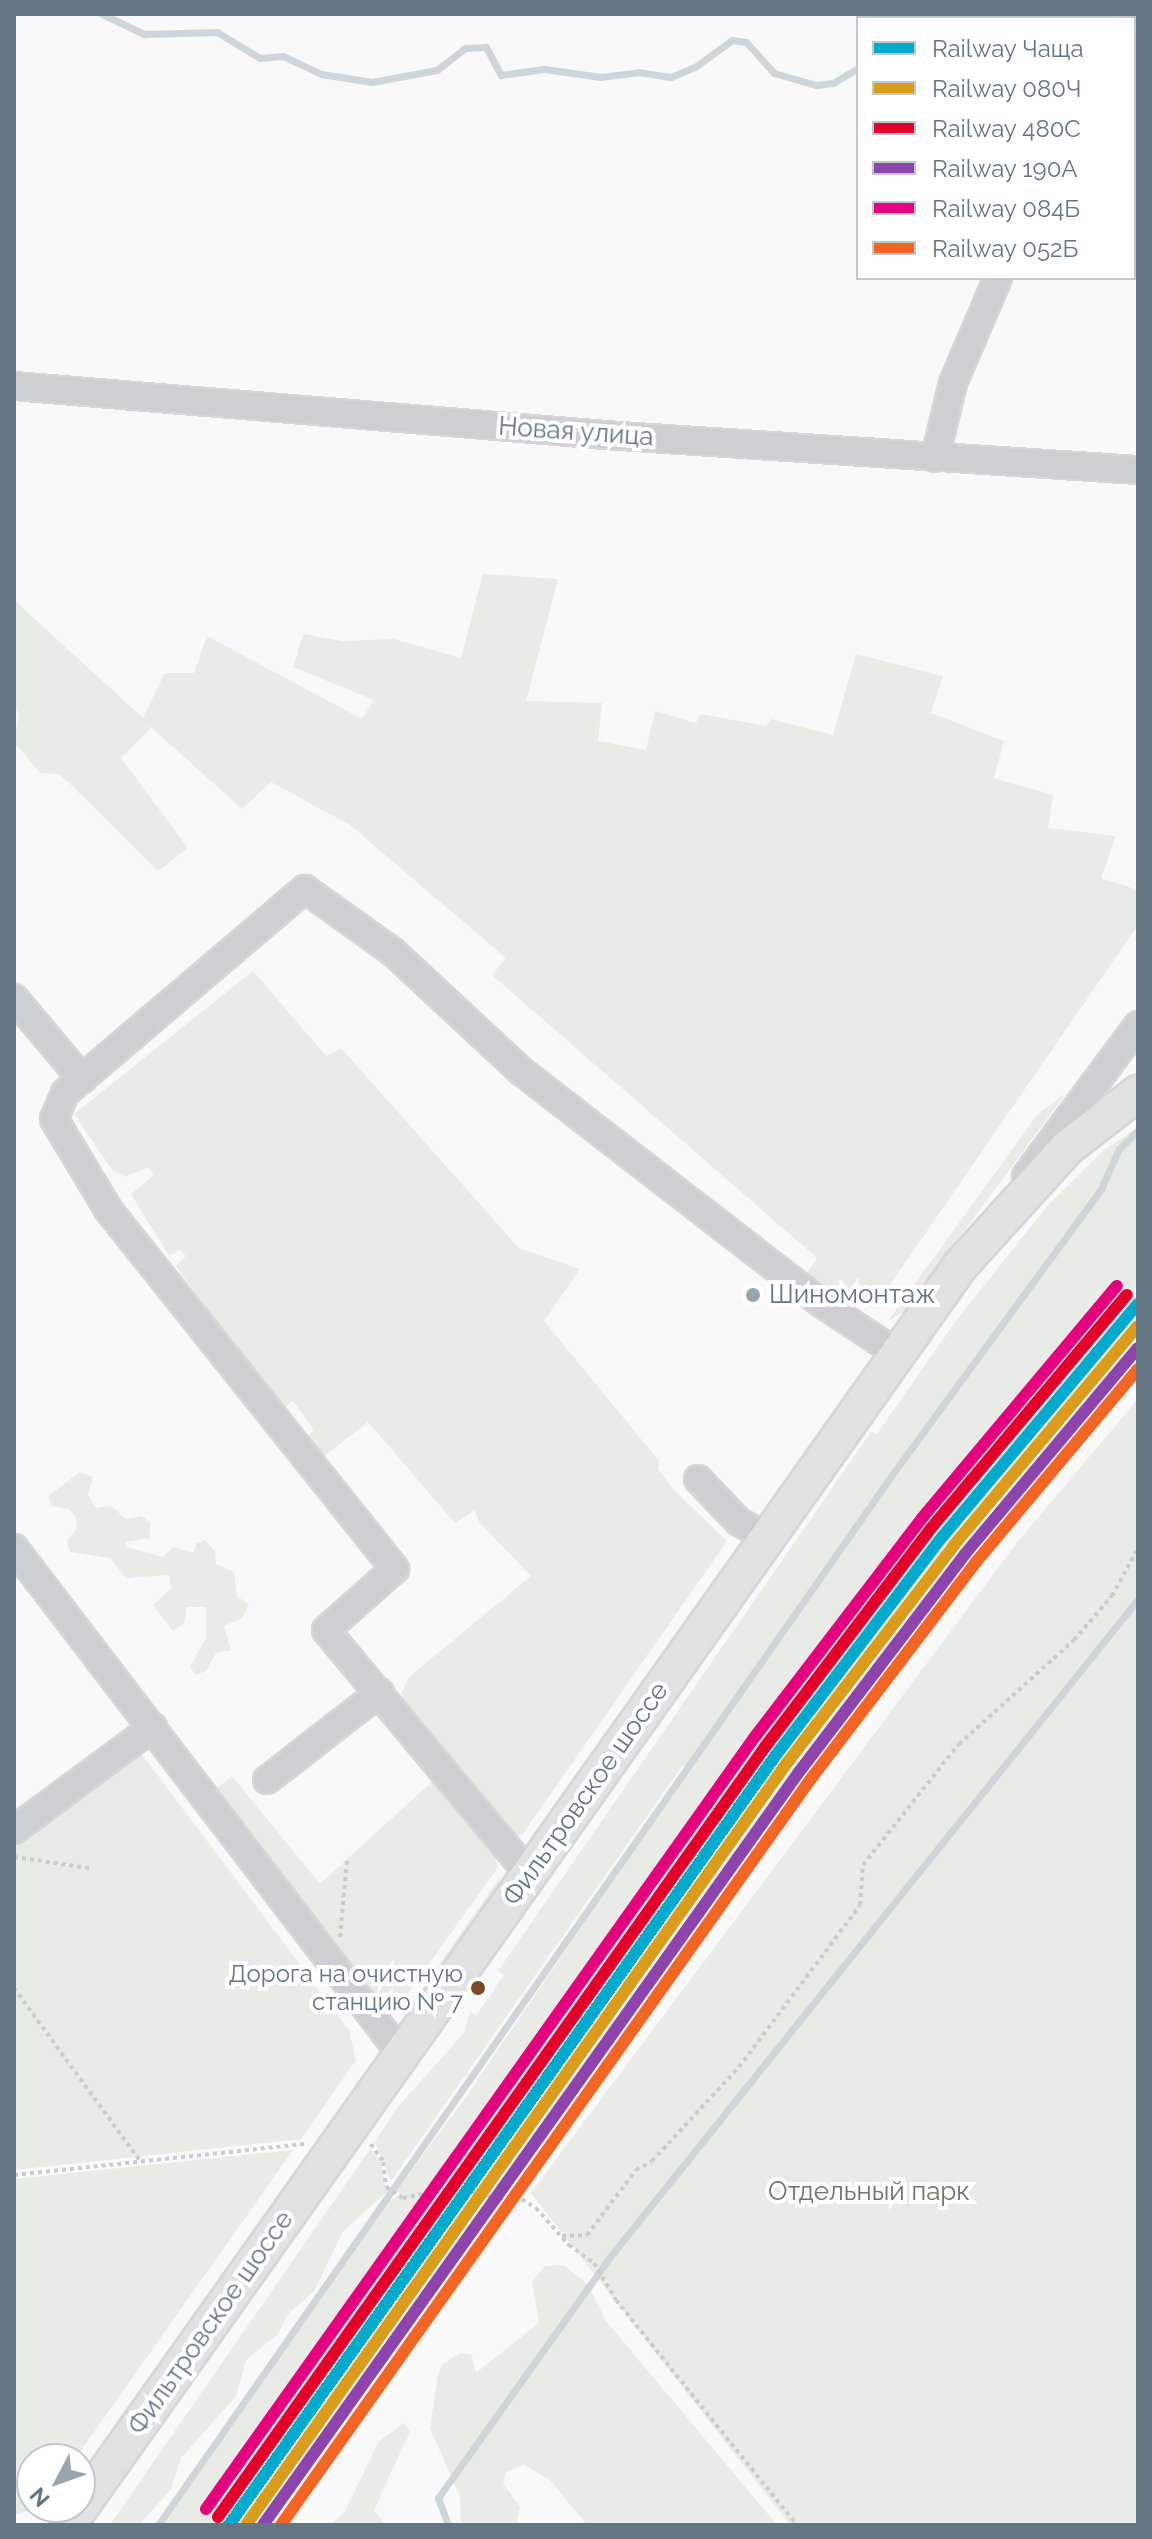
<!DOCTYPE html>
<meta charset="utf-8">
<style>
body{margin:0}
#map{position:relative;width:1152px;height:2539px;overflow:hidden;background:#f9f9f9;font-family:Raleway,sans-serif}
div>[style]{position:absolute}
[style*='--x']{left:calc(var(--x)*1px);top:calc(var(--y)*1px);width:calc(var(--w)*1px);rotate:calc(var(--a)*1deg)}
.green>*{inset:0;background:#e8ebe6}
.stream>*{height:7px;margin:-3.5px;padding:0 3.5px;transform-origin:3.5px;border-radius:3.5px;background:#ced6d9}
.path>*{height:4px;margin-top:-2px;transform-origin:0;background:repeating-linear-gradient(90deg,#cbcccd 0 4px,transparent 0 8px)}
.roads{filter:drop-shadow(2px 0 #d5d6d7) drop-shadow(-2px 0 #d5d6d7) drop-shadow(0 2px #d5d6d7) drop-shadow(0 -2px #d5d6d7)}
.minor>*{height:26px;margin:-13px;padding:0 13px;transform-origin:13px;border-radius:13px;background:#cecfd0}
.major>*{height:34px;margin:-17px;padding:0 17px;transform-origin:17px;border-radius:17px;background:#e1e2e2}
.rail-1>*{height:12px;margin:-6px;padding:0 6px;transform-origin:6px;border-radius:6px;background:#00a9ce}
.rail-2>*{height:12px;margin:-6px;padding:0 6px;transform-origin:6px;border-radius:6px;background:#da9c1a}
.rail-3>*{height:12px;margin:-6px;padding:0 6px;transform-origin:6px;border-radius:6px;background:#e4002b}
.rail-4>*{height:12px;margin:-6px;padding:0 6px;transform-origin:6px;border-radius:6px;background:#8e44ad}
.rail-5>*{height:12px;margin:-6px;padding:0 6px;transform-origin:6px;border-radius:6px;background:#e5007d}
.rail-6>*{height:12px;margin:-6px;padding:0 6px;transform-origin:6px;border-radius:6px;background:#f26522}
.dots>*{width:22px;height:22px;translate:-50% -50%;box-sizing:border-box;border:4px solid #fff;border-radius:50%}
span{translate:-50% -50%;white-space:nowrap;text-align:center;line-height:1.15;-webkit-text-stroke:8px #fff;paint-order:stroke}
.bus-label{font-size:24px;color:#657683}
.right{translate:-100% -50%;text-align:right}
.street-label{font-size:26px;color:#657683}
.poi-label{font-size:26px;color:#657683}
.left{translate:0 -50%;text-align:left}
.park-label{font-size:26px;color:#687a64}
.frame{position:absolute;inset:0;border:16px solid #657683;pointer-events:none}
.legend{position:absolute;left:856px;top:16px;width:280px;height:264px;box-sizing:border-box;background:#fff;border:2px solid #c1c8cd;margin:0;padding:10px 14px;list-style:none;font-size:24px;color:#657683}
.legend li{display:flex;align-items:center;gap:16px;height:40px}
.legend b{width:40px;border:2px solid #c1c8cd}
.north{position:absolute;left:16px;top:2443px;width:80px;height:80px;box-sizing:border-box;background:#fff;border:2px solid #c1c8cd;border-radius:50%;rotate:229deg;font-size:22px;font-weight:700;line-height:32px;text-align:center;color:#657683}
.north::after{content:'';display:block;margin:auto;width:28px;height:36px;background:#99a4ac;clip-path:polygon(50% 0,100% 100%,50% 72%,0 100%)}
</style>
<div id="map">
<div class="green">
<i style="clip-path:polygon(483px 574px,558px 579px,526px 701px,602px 703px,598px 741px,646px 750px,655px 711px,696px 723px,700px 714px,766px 726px,771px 719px,833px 735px,856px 654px,943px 676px,931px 713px,1004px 741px,994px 778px,1053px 795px,1048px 828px,1116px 836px,1101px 878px,1138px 890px,1138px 925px,874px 1308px,834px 1296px,807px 1273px,817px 1258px,492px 975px,506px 958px,350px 825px,271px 782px,242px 809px,151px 727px,121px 758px,188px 848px,158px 871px,67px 781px,58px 774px,40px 773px,14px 742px,19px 714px,14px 704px,14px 600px,143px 718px,165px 673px,194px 673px,207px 636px,362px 719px,374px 700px,293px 667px,303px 634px,342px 641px,394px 639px,461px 658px)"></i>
<i style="clip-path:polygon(253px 971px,326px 1056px,341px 1048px,519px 1248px,580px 1269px,544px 1321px,659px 1461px,658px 1469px,675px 1491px,727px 1541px,522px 1835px,510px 1834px,404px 1705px,402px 1692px,409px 1677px,531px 1576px,479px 1522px,475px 1510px,455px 1523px,368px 1422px,314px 1464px,299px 1444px,314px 1430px,293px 1401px,279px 1412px,176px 1266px,186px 1256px,180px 1250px,169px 1256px,131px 1194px,154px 1175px,148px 1167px,125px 1177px,112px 1170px,74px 1114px)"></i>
<i style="clip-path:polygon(1066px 1093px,905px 1311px,888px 1321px,1037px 1115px)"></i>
<i style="clip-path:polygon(1138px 1127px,1138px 1285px,963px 1488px,755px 1756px,535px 2061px,221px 2525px,163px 2525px,388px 2202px,399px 2195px,397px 2190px,466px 2097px,689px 1768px,682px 1766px,391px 2181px,375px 2142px,397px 2108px,464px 2033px,470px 2012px,476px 2016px,504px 1975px,498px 1971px,871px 1432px,877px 1434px,955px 1322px,1049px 1204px,1104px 1150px)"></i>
<i style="clip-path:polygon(1138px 1399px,1138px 2525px,790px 2525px,531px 2193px,1019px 1540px)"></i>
<i style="clip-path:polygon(80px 1472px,93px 1477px,88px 1495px,96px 1508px,111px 1506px,126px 1519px,141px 1516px,150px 1522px,150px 1538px,125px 1542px,126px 1547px,163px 1557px,173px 1547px,193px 1553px,196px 1544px,205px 1540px,215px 1551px,216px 1564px,234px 1572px,237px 1596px,249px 1605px,242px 1618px,224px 1626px,231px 1650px,216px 1653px,206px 1671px,196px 1675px,190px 1667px,206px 1638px,206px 1607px,186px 1607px,185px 1622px,173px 1631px,153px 1605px,172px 1588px,168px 1575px,126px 1578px,110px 1558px,70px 1552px,67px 1541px,77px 1528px,76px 1517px,68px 1509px,52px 1506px,48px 1496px)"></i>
<i style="clip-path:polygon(138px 1749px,349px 2030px,356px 2060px,301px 2139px,14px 2170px,14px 1841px)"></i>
<i style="clip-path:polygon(232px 1776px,320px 1884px,436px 1778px,495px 1858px,498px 1867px,395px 2011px,379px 2001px,298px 1900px,217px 1788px)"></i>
<i style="clip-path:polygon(500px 1877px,497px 1893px,419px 2002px,406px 2012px)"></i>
<i style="clip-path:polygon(370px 2149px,380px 2161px,387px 2192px,343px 2231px,315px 2290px,288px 2314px,277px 2335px,246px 2360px,236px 2396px,181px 2458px,171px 2489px,139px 2525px,110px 2525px)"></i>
<i style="clip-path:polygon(293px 2150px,75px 2459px,32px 2459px,32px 2507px,41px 2507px,14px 2515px,14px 2179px)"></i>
<i style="clip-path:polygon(564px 2265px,588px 2285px,606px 2321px,777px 2525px,587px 2525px,550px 2480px,523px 2464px,506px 2473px,503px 2483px,520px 2507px,516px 2525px,461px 2525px,460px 2497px,430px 2428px,438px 2375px,442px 2365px,460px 2353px,471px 2354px,476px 2373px,539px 2323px,532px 2282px,545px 2266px)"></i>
<i style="clip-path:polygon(404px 2423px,410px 2431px,374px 2510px,385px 2525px,331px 2525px,345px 2511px,379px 2441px)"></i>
</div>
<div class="stream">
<i style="--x:102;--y:14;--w:47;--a:25.5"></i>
<i style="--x:144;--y:34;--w:73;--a:-1.6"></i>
<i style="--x:217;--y:32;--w:50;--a:31.2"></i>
<i style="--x:260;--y:58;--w:23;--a:-5"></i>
<i style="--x:283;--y:56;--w:42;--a:25.3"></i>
<i style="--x:321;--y:74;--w:52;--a:8.9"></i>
<i style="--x:372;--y:82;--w:66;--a:-10.5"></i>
<i style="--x:437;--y:70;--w:36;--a:-38"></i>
<i style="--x:465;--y:48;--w:21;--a:-3"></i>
<i style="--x:486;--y:47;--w:32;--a:62"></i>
<i style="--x:501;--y:75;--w:43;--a:-7.9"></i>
<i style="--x:544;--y:69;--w:57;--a:8.1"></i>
<i style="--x:600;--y:77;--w:38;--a:-7"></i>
<i style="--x:638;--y:72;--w:33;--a:9"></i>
<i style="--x:671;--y:77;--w:26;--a:-23"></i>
<i style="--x:695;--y:67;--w:46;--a:-36.1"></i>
<i style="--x:732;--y:40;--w:14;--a:8"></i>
<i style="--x:746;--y:42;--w:42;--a:47.9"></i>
<i style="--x:774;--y:73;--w:44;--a:15.9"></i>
<i style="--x:816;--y:85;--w:17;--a:-7"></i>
<i style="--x:833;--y:83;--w:29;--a:-31"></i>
<i style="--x:1104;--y:14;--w:11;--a:0"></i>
<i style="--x:1073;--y:18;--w:7;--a:-34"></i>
<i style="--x:1134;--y:125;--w:5;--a:37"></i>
<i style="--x:158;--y:2525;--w:1285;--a:-55.05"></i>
<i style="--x:894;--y:1472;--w:351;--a:-53.8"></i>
<i style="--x:1101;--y:1189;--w:44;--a:-65.8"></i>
<i style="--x:1119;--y:1149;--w:27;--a:-45"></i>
<i style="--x:448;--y:2525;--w:29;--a:-110"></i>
<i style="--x:438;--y:2498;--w:301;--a:-54.5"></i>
<i style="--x:613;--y:2253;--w:839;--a:-51.24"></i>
</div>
<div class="path">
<i style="--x:1062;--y:14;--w:4;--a:76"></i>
<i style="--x:1134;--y:63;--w:4;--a:14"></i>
<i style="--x:14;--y:1857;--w:76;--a:8.3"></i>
<i style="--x:340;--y:1937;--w:77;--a:-84.8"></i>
<i style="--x:14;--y:1988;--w:215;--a:53.9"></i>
<i style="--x:371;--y:2144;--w:22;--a:56"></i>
<i style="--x:383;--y:2162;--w:25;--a:83"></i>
<i style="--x:386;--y:2187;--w:20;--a:33"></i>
<i style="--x:403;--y:2198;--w:54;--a:-11.7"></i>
<i style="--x:456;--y:2187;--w:45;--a:15.6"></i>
<i style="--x:499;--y:2199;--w:16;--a:-14"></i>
<i style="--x:515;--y:2195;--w:25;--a:32"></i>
<i style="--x:536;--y:2208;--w:50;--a:48.3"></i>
<i style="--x:569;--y:2245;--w:31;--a:36"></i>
<i style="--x:594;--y:2263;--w:43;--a:59.3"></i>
<i style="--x:616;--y:2300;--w:289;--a:51.2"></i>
<i style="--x:14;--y:2175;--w:293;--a:-6.1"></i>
<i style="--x:562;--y:2236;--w:25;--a:-2"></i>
<i style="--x:587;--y:2235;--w:81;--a:-53"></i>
<i style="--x:636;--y:2170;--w:18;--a:-29"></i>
<i style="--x:652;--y:2161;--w:128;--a:-47.2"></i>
<i style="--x:739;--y:2067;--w:202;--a:-53.2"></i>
<i style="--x:860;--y:1905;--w:40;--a:-85.7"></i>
<i style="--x:863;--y:1865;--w:154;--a:-51.6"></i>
<i style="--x:959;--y:1744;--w:155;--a:-42.1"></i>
<i style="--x:1074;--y:1640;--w:58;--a:-49.2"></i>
<i style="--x:1112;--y:1596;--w:55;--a:-61.6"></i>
</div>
<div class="roads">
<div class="minor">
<i style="--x:14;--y:386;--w:593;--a:4.74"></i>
<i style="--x:605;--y:435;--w:534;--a:3.76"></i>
<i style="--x:935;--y:458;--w:77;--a:-76.5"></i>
<i style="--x:953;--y:383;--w:114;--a:-66.8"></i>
<i style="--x:14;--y:998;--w:106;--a:50"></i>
<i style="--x:1026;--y:1176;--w:188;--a:-53.4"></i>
<i style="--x:698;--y:1479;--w:59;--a:46.4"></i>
<i style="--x:739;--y:1522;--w:32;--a:28"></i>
<i style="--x:14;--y:1548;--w:638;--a:52.57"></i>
<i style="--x:267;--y:1780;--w:143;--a:-37.9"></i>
<i style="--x:14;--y:1830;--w:173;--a:-36.5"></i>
<i style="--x:529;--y:1874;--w:317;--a:-129.8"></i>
<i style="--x:326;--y:1630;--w:92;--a:-41.5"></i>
<i style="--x:395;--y:1569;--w:460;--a:-128.6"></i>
<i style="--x:108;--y:1209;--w:105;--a:-121"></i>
<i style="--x:54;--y:1119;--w:28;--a:-67"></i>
<i style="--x:65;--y:1093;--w:315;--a:-40.4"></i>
<i style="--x:305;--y:889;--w:108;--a:35.6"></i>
<i style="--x:393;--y:952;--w:175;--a:42.9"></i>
<i style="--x:521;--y:1071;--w:379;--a:37.7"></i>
<i style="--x:821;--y:1303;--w:92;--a:33.5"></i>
</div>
<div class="major">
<i style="--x:68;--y:2525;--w:1543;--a:-54.68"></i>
<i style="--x:960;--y:1266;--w:159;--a:-47.8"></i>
<i style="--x:1067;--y:1148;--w:90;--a:-37.8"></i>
</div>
</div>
<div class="rail-1">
<i style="--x:229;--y:2525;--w:945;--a:-54.61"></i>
<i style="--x:776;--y:1755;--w:275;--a:-52.7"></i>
<i style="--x:943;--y:1536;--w:303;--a:-50"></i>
</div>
<div class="rail-2">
<i style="--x:246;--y:2525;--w:935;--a:-54.63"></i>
<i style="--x:787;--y:1763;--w:275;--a:-52.5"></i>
<i style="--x:954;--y:1545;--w:286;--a:-50"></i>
</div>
<div class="rail-3">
<i style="--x:218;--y:2517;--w:945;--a:-54.61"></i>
<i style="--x:765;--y:1747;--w:276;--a:-52.8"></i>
<i style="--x:932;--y:1527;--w:303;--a:-50"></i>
</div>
<div class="rail-4">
<i style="--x:263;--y:2525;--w:924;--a:-54.56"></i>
<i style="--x:799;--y:1772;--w:274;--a:-52.7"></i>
<i style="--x:965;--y:1554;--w:269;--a:-50"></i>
</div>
<div class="rail-5">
<i style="--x:206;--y:2509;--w:946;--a:-54.6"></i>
<i style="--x:754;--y:1738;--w:277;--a:-52.6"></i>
<i style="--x:922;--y:1518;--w:303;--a:-50"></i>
</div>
<div class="rail-6">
<i style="--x:281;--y:2525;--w:914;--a:-54.62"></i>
<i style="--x:810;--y:1780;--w:274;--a:-52.7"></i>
<i style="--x:976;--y:1562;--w:252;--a:-50"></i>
</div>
<div class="dots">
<i style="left:753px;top:1295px;background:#99a4ac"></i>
<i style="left:478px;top:1988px;background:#7a4b2a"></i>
</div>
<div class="bus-label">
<span class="right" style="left:463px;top:1988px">Дорога на очистную<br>станцию № 7</span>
</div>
<div class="street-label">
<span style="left:576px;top:432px;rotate:4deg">Новая улица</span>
<span style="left:586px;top:1794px;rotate:-55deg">Фильтровское шоссе</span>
<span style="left:211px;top:2323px;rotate:-55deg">Фильтровское шоссе</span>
</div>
<div class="poi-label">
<span class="left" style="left:769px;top:1295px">Шиномонтаж</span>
</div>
<div class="park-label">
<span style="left:869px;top:2192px">Отдельный парк</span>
</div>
<div class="frame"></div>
<ul class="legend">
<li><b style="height:10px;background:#00a9ce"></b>Railway Чаща</li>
<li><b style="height:10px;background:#da9c1a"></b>Railway 080Ч</li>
<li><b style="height:10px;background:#e4002b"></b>Railway 480С</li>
<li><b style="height:10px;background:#8e44ad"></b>Railway 190А</li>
<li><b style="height:10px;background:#e5007d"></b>Railway 084Б</li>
<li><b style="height:10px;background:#f26522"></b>Railway 052Б</li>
</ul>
<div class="north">N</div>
</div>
